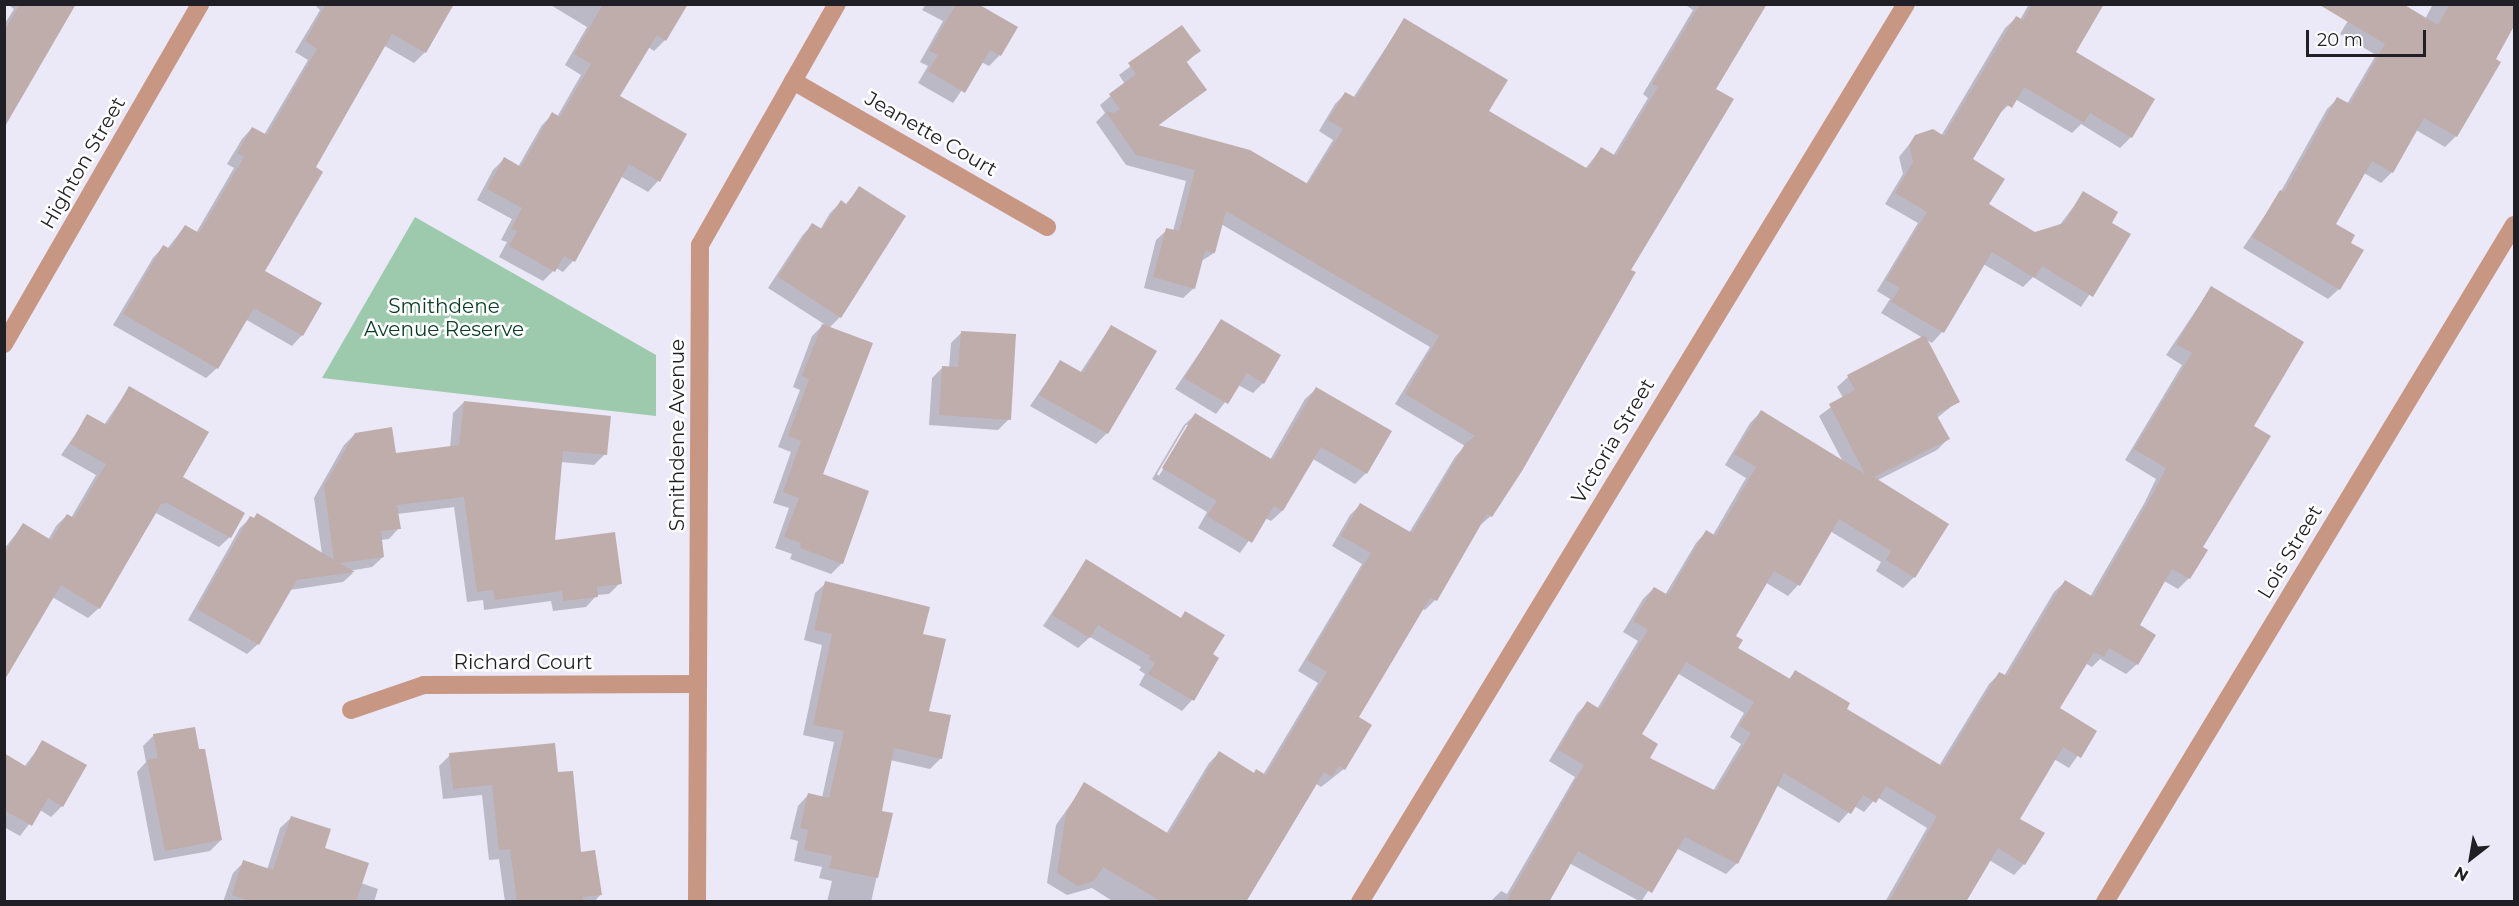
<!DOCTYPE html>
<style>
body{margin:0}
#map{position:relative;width:2519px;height:906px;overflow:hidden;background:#ebe8f8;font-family:Montserrat,sans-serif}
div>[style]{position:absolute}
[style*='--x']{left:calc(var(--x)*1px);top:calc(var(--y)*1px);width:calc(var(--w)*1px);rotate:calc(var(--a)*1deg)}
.green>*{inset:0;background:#9dcaad}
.shadow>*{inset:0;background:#0003}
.building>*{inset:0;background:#bfadab}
.minor>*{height:18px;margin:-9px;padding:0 9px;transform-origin:9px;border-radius:9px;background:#c89783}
span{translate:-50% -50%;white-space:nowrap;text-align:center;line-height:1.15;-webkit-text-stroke:5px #fff;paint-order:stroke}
.street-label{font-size:20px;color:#201f25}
.park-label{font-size:20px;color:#0a3d24}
.frame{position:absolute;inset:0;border:6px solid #201f25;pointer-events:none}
.north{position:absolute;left:2441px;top:828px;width:60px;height:60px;-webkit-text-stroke:4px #fff;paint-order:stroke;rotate:211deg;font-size:16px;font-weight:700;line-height:24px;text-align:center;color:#201f25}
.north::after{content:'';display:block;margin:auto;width:21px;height:27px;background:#201f25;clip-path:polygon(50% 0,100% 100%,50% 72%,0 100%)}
.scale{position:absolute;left:2306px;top:30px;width:120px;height:27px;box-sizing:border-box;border:3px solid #201f25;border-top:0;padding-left:8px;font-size:18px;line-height:21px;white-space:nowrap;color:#201f25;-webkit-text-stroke:4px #fff;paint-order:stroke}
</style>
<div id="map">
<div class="green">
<i style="clip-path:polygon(415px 217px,656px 355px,656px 416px,322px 378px)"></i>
</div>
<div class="shadow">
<i style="clip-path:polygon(7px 4px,71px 4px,4px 125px,4px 25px,14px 9px)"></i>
<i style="clip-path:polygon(314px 4px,436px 4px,425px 52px,414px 63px,383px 45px,314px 168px,263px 271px,302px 335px,292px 346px,245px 319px,217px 368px,206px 378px,113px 325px,153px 258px,163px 247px,167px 249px,185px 226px,196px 233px,234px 168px,227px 164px,242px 139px,252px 128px,264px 135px,308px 60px,295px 52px,320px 10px)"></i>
<i style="clip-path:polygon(549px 4px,678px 4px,665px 40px,654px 51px,648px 47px,618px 96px,658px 181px,648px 192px,620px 176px,573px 261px,563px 272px,556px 268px,543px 281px,499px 257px,507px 242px,501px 240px,512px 219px,477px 200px,493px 170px,504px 159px,518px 167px,542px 125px,553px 114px,557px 117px,581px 75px,565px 65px,587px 27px)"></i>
<i style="clip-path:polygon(926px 4px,982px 4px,980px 7px,1016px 28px,999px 56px,989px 66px,981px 62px,953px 103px,918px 83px,928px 66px,920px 62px,943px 21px,922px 10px)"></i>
<i style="clip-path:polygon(1684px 4px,1764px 4px,1714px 89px,1629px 270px,1552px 418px,1491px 516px,1479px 526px,1435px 600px,1425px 610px,1422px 609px,1357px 718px,1344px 769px,1321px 787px,1315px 783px,1245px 902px,1114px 902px,1092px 888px,1067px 895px,1047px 883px,1056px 825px,1085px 784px,1166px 834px,1209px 763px,1219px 753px,1253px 774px,1263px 775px,1318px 683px,1298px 671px,1362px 564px,1332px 546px,1350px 515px,1360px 505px,1409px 533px,1455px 457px,1465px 446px,1395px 404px,1430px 347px,1221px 224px,1214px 253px,1200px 262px,1194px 288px,1183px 298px,1144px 288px,1156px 240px,1167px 230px,1173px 231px,1186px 181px,1126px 165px,1096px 122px,1105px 113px,1100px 105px,1125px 84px,1119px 75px,1182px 27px,1199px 51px,1186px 63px,1205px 90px,1158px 126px,1306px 184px,1333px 140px,1319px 131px,1335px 104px,1345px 94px,1353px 98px,1404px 20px,1487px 112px,1585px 169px,1601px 149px,1613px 156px,1648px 98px,1643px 94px,1693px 10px)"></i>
<i style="clip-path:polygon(evenodd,2029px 4px,2102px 4px,2074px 52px,2131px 137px,2120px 148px,2081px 124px,2072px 133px,2015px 99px,1997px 116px,1971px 160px,1987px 204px,2035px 233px,2059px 226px,2084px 193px,2110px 223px,2129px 235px,2081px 307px,2033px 277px,2023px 287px,1983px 264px,1942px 332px,1932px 343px,1925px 339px,1958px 401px,1937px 418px,1948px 439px,1937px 450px,1876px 481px,1914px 577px,1903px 588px,1876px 571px,1881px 562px,1830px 531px,1798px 585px,1788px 596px,1765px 582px,1734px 636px,1736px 648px,1788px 680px,1795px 672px,1845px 709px,1939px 766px,1989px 684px,1999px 674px,2004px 676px,2054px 592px,2065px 582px,2090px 597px,2145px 502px,2156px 479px,2125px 460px,2182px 365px,2166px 355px,2211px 288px,2252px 426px,2189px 578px,2178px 589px,2164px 581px,2138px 626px,2137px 664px,2126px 674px,2100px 659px,2092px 667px,2085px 663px,2058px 709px,2095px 731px,2069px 768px,2054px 759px,2018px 819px,2024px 864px,2014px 875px,1989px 860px,1964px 902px,1885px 902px,1927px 828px,1877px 797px,1864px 812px,1854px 806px,1839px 823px,1776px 785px,1737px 863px,1726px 874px,1676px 848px,1641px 902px,1569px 863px,1547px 902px,1490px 902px,1501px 891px,1507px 894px,1575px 777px,1549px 761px,1577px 714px,1587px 703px,1597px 709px,1638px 641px,1623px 632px,1643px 599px,1654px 588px,1665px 595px,1696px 543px,1706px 532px,1713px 535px,1746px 478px,1725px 465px,1750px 423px,1761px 412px,1843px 462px,1819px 416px,1843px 398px,1837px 387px,1848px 377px,1923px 338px,1881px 313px,1890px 299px,1877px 291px,1918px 223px,1885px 204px,1903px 174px,1899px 157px,1916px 136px,1941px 136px,2005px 28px,2016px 18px,2020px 20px,2029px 4px,1677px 673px,1744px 713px,1730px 737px,1741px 744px,1713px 791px,1648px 758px,1640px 735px,1677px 673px)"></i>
<i style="clip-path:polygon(2358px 4px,2425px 19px,2433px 4px,2511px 4px,2456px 136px,2445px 147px,2416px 130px,2392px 172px,2381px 183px,2364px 173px,2334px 224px,2349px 243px,2339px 289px,2328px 299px,2243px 248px,2280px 193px,2327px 109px,2337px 99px,2347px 104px,2376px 55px,2340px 34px)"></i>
<i style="clip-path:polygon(859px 188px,840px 317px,829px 328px,821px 475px,868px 492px,842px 563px,831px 574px,790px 559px,792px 554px,775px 548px,789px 508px,773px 503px,791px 452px,778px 447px,800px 390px,793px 387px,812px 336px,824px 324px,768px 288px,802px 236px,812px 225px,820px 230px,830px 213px,841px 202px,845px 205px)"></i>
<i style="clip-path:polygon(1221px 321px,1263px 383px,1253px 393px,1238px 385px,1216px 414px,1175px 389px)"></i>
<i style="clip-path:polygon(1111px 326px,1154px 352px,1107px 433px,1096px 444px,1030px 406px,1060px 362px,1080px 373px)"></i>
<i style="clip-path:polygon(962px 332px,1009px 419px,998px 430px,929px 425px,932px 378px,943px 367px,949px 368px,951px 343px)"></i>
<i style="clip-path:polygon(129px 388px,181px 478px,230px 537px,219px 547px,156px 513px,99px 608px,88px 618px,52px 597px,4px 675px,4px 549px,23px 525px,48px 540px,56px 526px,67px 515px,71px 518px,96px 475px,61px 455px,88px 416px,104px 425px)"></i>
<i style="clip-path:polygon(evenodd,1316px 389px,1366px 473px,1355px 484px,1313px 459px,1282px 511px,1271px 521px,1265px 518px,1240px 553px,1198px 528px,1207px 512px,1152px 479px,1184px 425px,1195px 415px,1270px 460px,1305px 399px,1316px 389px,1186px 425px,1189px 425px,1159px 476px,1157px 474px,1186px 425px)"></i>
<i style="clip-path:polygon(464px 402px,605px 454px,594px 465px,561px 462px,553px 541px,620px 583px,609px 594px,597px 595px,586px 607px,553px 611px,551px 601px,484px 610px,483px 600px,467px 602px,454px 507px,397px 514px,399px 528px,389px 539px,380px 540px,383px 557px,372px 567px,349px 571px,353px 573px,343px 582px,290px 590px,258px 644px,247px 654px,188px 620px,240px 528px,250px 518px,322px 554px,314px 498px,344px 445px,355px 434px,394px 454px,450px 448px,453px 413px)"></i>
<i style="clip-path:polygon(1086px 561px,1180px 619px,1185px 613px,1211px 654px,1192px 700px,1182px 711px,1139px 685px,1145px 674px,1139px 670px,1141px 667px,1090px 637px,1078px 648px,1043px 626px)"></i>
<i style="clip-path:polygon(826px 583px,922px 635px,927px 712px,941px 758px,930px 769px,890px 760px,880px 812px,891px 814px,871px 902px,827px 902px,832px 881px,819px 878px,822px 867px,794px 861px,798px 841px,790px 839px,798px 806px,808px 795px,822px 798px,834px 742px,803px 735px,822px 645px,804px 640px,815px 593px)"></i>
<i style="clip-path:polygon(154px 735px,221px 840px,210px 851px,154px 861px,137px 772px,146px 762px,143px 746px)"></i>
<i style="clip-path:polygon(43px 742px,62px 806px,51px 817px,40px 810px,20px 836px,4px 827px,4px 755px,24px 767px)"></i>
<i style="clip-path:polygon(450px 755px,557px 774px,580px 853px,601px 894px,594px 902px,505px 902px,499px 859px,489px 860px,482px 795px,443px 799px,439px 766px)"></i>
<i style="clip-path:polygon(291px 818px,361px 883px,378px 889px,374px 902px,223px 902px,233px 873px,244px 862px,267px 870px,280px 828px)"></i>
</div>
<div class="building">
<i style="clip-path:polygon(20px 4px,76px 4px,4px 128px,4px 31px)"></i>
<i style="clip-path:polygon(326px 4px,454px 4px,426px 53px,392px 34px,316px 167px,323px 172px,265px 271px,322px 303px,303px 336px,254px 308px,218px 369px,123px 314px,163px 245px,170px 249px,185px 225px,199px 233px,244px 157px,237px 153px,252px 127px,267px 135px,317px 49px,305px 41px)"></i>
<i style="clip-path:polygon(603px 4px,688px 4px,666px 41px,657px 35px,620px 96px,687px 134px,660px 182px,629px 164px,575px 262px,564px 256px,555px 272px,509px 246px,517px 231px,511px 229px,522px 208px,487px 189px,504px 157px,521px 167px,552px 112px,560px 117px,591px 64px,574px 54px)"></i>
<i style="clip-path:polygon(956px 4px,978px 4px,1018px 27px,1001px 56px,990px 50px,965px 93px,928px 71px,938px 55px,929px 51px)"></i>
<i style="clip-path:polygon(1700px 4px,1767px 4px,1716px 89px,1734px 99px,1631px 270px,1636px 272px,1522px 471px,1492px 517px,1487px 514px,1437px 601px,1430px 598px,1359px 717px,1372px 725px,1345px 770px,1339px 766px,1332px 777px,1324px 772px,1246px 902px,1162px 902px,1103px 867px,1094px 881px,1078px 886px,1057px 873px,1066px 813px,1084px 782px,1169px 834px,1219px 751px,1254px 773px,1256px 769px,1266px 775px,1327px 672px,1307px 660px,1371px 553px,1341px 536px,1360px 503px,1412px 533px,1465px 444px,1475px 436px,1405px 394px,1439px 336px,1226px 211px,1215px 253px,1205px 251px,1195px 289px,1153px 277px,1166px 228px,1179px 231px,1195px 170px,1136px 155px,1105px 111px,1114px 113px,1120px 109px,1109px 94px,1136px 74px,1128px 63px,1182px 25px,1201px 51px,1186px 61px,1207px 90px,1158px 125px,1250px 150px,1308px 184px,1343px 129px,1328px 120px,1345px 92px,1356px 98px,1404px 18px,1508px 80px,1489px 111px,1588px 169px,1601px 147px,1616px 156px,1658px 87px,1652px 84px)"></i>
<i style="clip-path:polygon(2032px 4px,2104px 4px,2076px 52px,2155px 99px,2132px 138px,2090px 113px,2084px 123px,2024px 87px,2012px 108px,2006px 104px,1973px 159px,2005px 179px,1989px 204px,2035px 232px,2064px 223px,2083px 191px,2118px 212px,2112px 223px,2131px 234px,2093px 297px,2042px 266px,2035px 278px,1992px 252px,1944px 333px,1891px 302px,1900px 288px,1886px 280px,1927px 212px,1895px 193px,1913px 162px,1909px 145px,1915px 135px,1933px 129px,1944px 136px,2016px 16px,2023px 20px)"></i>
<i style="clip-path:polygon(2318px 4px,2403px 4px,2438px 25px,2450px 4px,2514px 4px,2514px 26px,2496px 59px,2501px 62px,2457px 137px,2424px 118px,2393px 173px,2372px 161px,2336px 224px,2355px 235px,2351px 243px,2364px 250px,2340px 290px,2252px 237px,2280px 190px,2284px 192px,2337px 97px,2350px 104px,2385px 44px)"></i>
<i style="clip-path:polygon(859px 186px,906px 216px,841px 318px,778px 277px,812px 223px,822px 229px,841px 200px,847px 205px)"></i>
<i style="clip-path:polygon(evenodd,2211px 286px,2304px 342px,2254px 426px,2271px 436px,2203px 547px,2208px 550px,2190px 579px,2172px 569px,2140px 625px,2156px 635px,2138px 665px,2109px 648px,2104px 657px,2094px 652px,2060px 708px,2097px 731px,2081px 758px,2063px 747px,2020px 819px,2045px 833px,2025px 865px,1998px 848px,1966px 902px,1889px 902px,1937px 816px,1886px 786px,1876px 803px,1863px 795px,1851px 814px,1784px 773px,1738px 864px,1685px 837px,1652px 893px,1578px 851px,1549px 902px,1506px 902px,1584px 765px,1558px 750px,1587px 701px,1600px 709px,1648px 630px,1633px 621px,1654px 587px,1668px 595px,1706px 530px,1716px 536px,1756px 467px,1734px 454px,1761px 410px,1865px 474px,1829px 404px,1855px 390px,1847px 375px,1925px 335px,1960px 402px,1936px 414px,1950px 439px,1874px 477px,1949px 524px,1915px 578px,1886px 560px,1891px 551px,1839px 519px,1800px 586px,1774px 571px,1736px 636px,1743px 640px,1738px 648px,1790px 679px,1795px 670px,1850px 703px,1847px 709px,1942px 766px,1999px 672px,2007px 676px,2065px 580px,2093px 597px,2155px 490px,2166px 468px,2134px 449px,2192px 353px,2176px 344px,2211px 286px,1686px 662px,1754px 702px,1739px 726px,1751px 733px,1716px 791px,1650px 758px,1658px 744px,1642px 734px,1686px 662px)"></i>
<i style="clip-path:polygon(1221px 319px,1281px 355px,1264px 384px,1247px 373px,1228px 404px,1184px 378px)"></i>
<i style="clip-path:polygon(822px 324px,873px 343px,823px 474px,869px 491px,843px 564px,800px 548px,801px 543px,784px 537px,799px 498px,783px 492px,801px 441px,788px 436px,809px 379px,802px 376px)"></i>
<i style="clip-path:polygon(1111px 325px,1157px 351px,1108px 434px,1039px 395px,1060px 360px,1083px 373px)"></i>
<i style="clip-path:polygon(961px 331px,1016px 334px,1011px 420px,939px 415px,942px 366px,958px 367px)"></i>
<i style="clip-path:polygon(129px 386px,209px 432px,183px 477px,245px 513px,231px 538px,167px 503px,161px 504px,100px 609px,61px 585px,4px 681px,4px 554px,23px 523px,51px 540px,67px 514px,74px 518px,106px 464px,70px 444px,87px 414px,107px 425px)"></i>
<i style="clip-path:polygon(1316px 387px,1392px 431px,1367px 474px,1321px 447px,1283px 511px,1274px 506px,1252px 543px,1207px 516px,1217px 501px,1162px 468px,1195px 413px,1273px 460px)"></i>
<i style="clip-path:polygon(464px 401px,611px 416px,607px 455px,563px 451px,555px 540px,615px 532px,622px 584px,597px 587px,598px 597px,563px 601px,562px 591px,495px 600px,493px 590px,477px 592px,464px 497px,397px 505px,401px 529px,381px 531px,384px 557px,340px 563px,355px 572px,297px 580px,259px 645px,197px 609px,250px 516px,254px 518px,257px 513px,334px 560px,324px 486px,355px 433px,392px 427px,396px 453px,459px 445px)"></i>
<i style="clip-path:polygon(1086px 559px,1181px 618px,1185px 611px,1225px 635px,1213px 654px,1219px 658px,1194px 701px,1148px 674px,1155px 663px,1149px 659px,1150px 656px,1098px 625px,1090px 638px,1052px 615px)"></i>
<i style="clip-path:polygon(825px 581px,930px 607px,923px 634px,946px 639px,929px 711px,951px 715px,942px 759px,894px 748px,882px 811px,893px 813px,878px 878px,829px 868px,832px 856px,804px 850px,808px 830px,800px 828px,808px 793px,829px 798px,844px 731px,813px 725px,832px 634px,814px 630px)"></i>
<i style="clip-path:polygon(195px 727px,199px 749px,205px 749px,222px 840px,165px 851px,147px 760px,158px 758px,153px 734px)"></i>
<i style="clip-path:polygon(42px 740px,87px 765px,63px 807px,48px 798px,32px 826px,4px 810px,4px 753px,27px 767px)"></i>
<i style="clip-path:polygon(555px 743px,558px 772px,573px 771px,581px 852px,595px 850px,602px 895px,583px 897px,583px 902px,517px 902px,510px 849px,499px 850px,492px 785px,453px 789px,449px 753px)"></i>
<i style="clip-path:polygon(291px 816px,331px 829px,325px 848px,369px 863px,356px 902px,252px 902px,232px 895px,243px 860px,273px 870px)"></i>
</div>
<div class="minor">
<i style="--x:793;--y:81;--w:293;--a:29.9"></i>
<i style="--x:4;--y:344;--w:392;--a:-60"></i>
<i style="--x:351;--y:710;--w:77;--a:-18.9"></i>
<i style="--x:424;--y:685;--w:274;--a:-0.2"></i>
<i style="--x:697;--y:902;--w:657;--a:-89.74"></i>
<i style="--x:700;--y:245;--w:277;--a:-60.4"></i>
<i style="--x:1360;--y:902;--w:1051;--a:-58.7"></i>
<i style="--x:2105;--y:902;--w:791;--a:-58.86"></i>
</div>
<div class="street-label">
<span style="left:931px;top:134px;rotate:30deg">Jeanette Court</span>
<span style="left:83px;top:163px;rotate:-60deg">Highton Street</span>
<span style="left:677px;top:435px;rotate:-90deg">Smithdene Avenue</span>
<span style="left:1613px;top:441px;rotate:-59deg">Victoria Street</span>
<span style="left:2290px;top:552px;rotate:-59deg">Lois Street</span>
<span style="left:523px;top:662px">Richard Court</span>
</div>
<div class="park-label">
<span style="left:444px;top:318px">Smithdene<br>Avenue Reserve</span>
</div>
<div class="frame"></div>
<div class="north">N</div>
<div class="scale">20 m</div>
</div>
